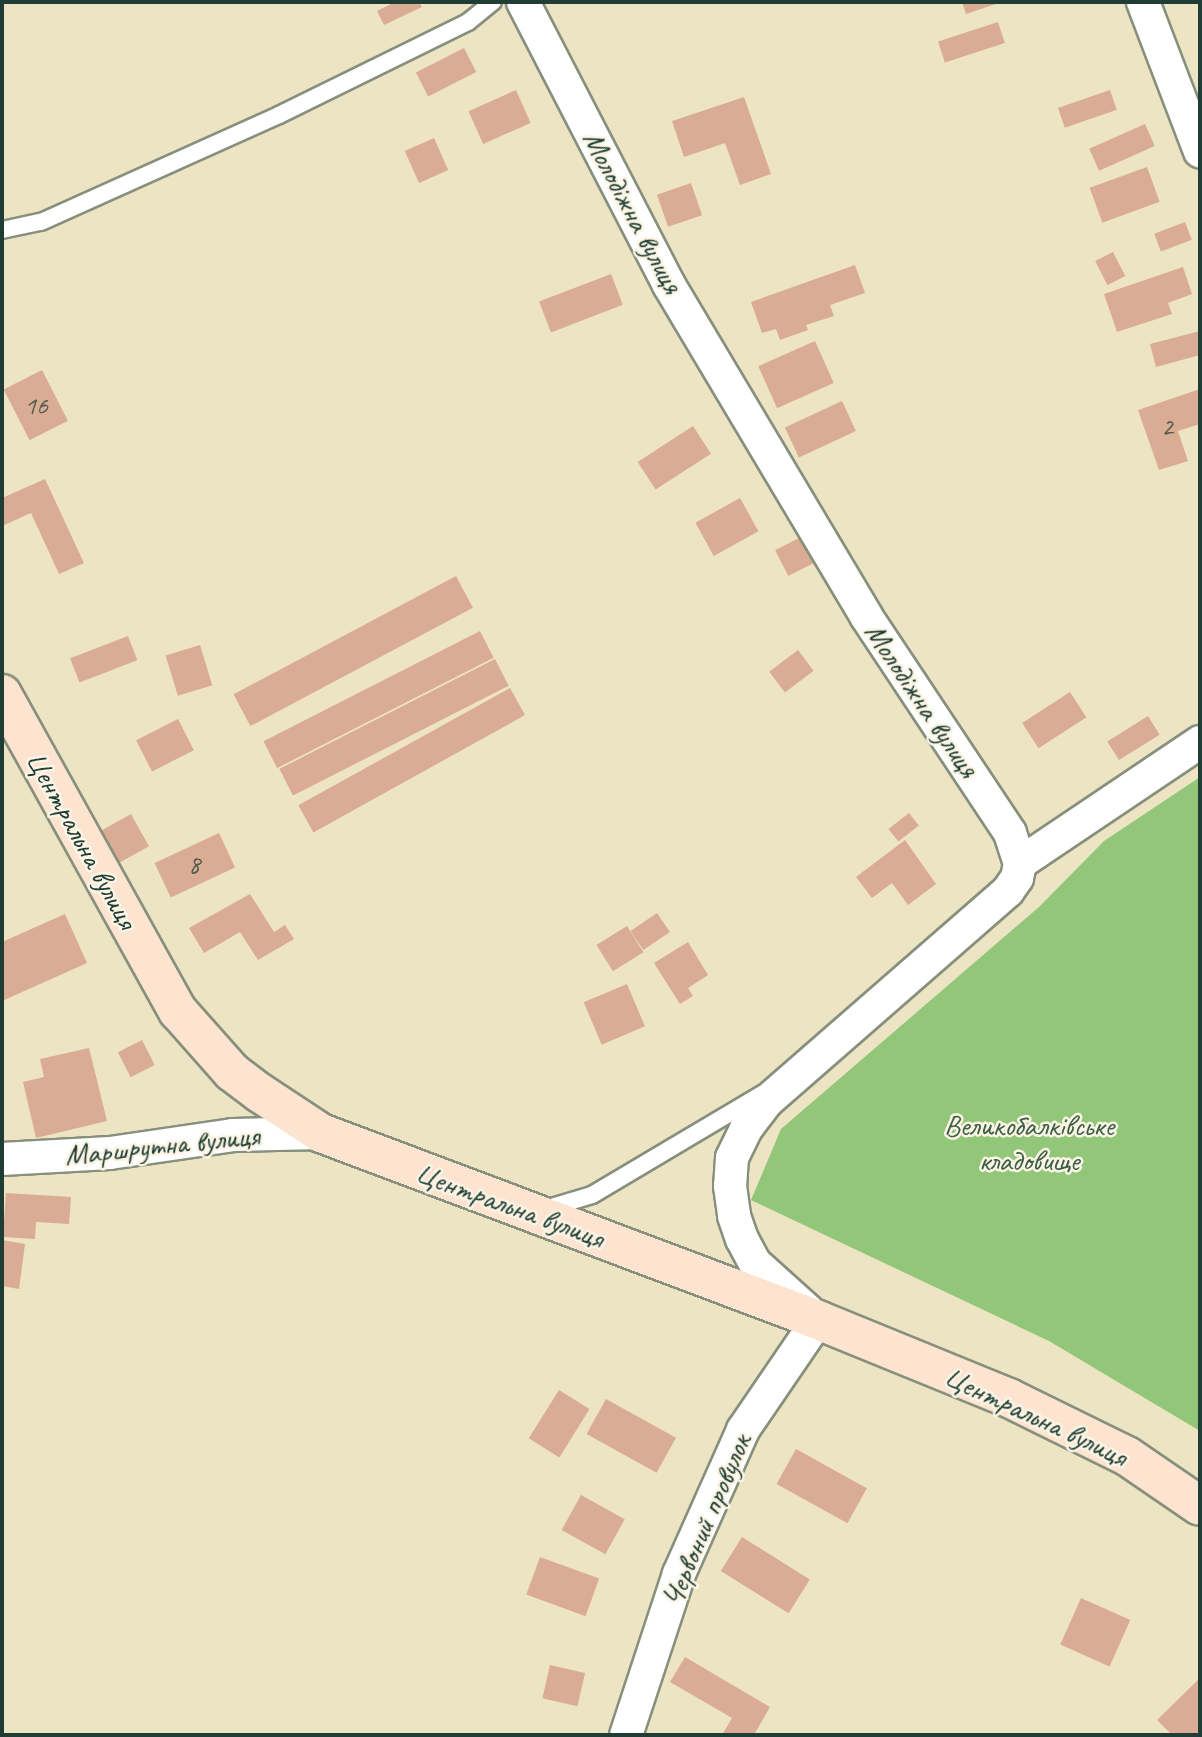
<!DOCTYPE html>
<meta charset="utf-8">
<style>
body{margin:0}
#map{position:relative;width:1202px;height:1737px;overflow:hidden;background:#ede4c4;font-family:Caveat,sans-serif}
div>[style]{position:absolute}
[style*='--x']{left:calc(var(--x)*1px);top:calc(var(--y)*1px);width:calc(var(--w)*1px);rotate:calc(var(--a)*1deg)}
.green>*{inset:0;background:#92c779}
.building>*{inset:0;background:#daac93;transform-origin:0 0}
.roads{filter:drop-shadow(2px 0 #86907c) drop-shadow(-2px 0 #86907c) drop-shadow(0 2px #86907c) drop-shadow(0 -2px #86907c)}
.lane>*{height:16px;margin:-8px;padding:0 8px;transform-origin:8px;border-radius:8px;background:#fff}
.street>*{height:32px;margin:-16px;padding:0 16px;transform-origin:16px;border-radius:16px;background:#fff}
.secondary>*{height:38px;margin:-19px;padding:0 19px;transform-origin:19px;border-radius:19px;background:#fde4d1}
span{translate:-50% -50%;white-space:nowrap;text-align:center;line-height:1.15;-webkit-text-stroke:5px #fcf5e5;paint-order:stroke}
.number-label{font-size:26px;color:#4e594c}
.number-label span{-webkit-text-stroke-width:0}
.street-label{font-size:30px;color:#1f3d34}
.park-label{font-size:30px;color:#3c6045}
.frame{position:absolute;inset:0;border:4px solid #1f3d34;pointer-events:none}
</style>
<div id="map">
<div class="green">
<i style="clip-path:polygon(1200px 777px,1200px 1431px,1049px 1341px,751px 1200px,781px 1129px,1039px 907px,1104px 841px)"></i>
</div>
<div class="building">
<i style="clip-path:polygon(395px 2px,419px 2px,422px 7px,384px 25px,377px 11px)"></i>
<i style="clip-path:polygon(962px 2px,1002px 2px,966px 14px)"></i>
<i style="left:998px;top:22px;width:22px;height:63px;rotate:72deg"></i>
<i style="left:464px;top:48px;width:27px;height:54px;rotate:63deg"></i>
<i style="left:516px;top:90px;width:36px;height:52px;rotate:66deg"></i>
<i style="left:1110px;top:90px;width:21px;height:55px;rotate:71deg"></i>
<i style="clip-path:polygon(744px 97px,771px 174px,740px 185px,725px 143px,684px 157px,672px 121px)"></i>
<i style="left:1145px;top:124px;width:24px;height:61px;rotate:66deg"></i>
<i style="left:434px;top:138px;width:35px;height:32px;rotate:66deg"></i>
<i style="left:1147px;top:167px;width:37px;height:61px;rotate:70deg"></i>
<i style="left:691px;top:183px;width:34px;height:36px;rotate:71deg"></i>
<i style="left:1185px;top:222px;width:19px;height:33px;rotate:69deg"></i>
<i style="left:1113px;top:252px;width:27px;height:20px;rotate:63deg"></i>
<i style="clip-path:polygon(855px 265px,865px 293px,830px 305px,834px 316px,806px 325px,808px 330px,780px 340px,776px 329px,762px 333px,751px 302px)"></i>
<i style="clip-path:polygon(1183px 267px,1192px 294px,1168px 303px,1172px 314px,1117px 332px,1104px 294px)"></i>
<i style="left:611px;top:274px;width:33px;height:77px;rotate:69deg"></i>
<i style="clip-path:polygon(1200px 331px,1200px 355px,1156px 367px,1150px 344px)"></i>
<i style="left:815px;top:341px;width:46px;height:62px;rotate:66deg"></i>
<i style="left:42px;top:370px;width:57px;height:43px;rotate:63deg"></i>
<i style="clip-path:polygon(1200px 389px,1200px 424px,1178px 431px,1188px 461px,1159px 470px,1138px 410px)"></i>
<i style="left:842px;top:401px;width:33px;height:63px;rotate:65deg"></i>
<i style="left:693px;top:426px;width:33px;height:66px;rotate:57deg"></i>
<i style="clip-path:polygon(45px 479px,84px 563px,59px 574px,31px 513px,2px 526px,2px 498px)"></i>
<i style="left:740px;top:498px;width:38px;height:51px;rotate:61deg"></i>
<i style="left:801px;top:537px;width:29px;height:29px;rotate:63deg"></i>
<i style="left:456px;top:576px;width:36px;height:252px;rotate:62deg"></i>
<i style="left:480px;top:631px;width:30px;height:243px;rotate:63deg"></i>
<i style="left:128px;top:636px;width:26px;height:62px;rotate:69deg"></i>
<i style="left:200px;top:645px;width:42px;height:36px;rotate:73deg"></i>
<i style="left:798px;top:650px;width:26px;height:36px;rotate:53deg"></i>
<i style="left:495px;top:659px;width:30px;height:242px;rotate:63deg"></i>
<i style="left:510px;top:688px;width:31px;height:242px;rotate:61deg"></i>
<i style="left:1070px;top:692px;width:30px;height:57px;rotate:57deg"></i>
<i style="left:1148px;top:716px;width:22px;height:48px;rotate:58deg"></i>
<i style="left:178px;top:719px;width:35px;height:47px;rotate:63deg"></i>
<i style="left:909px;top:813px;width:16px;height:26px;rotate:52deg"></i>
<i style="left:131px;top:814px;width:37px;height:41px;rotate:61deg"></i>
<i style="left:219px;top:833px;width:38px;height:71px;rotate:65deg"></i>
<i style="clip-path:polygon(905px 840px,936px 884px,908px 905px,892px 883px,872px 898px,856px 877px)"></i>
<i style="clip-path:polygon(250px 894px,274px 932px,285px 925px,294px 939px,258px 960px,240px 932px,204px 953px,189px 928px)"></i>
<i style="left:657px;top:913px;width:23px;height:32px;rotate:56deg"></i>
<i style="clip-path:polygon(65px 914px,87px 963px,2px 1001px,2px 942px)"></i>
<i style="left:627px;top:926px;width:31px;height:36px;rotate:58deg"></i>
<i style="clip-path:polygon(688px 942px,708px 975px,688px 988px,693px 996px,680px 1004px,654px 963px)"></i>
<i style="left:627px;top:984px;width:46px;height:47px;rotate:67deg"></i>
<i style="left:142px;top:1040px;width:28px;height:27px;rotate:63deg"></i>
<i style="clip-path:polygon(89px 1048px,107px 1121px,36px 1138px,23px 1082px,44px 1077px,40px 1059px)"></i>
<i style="clip-path:polygon(6px 1193px,71px 1197px,69px 1224px,36px 1222px,35px 1239px,3px 1237px)"></i>
<i style="clip-path:polygon(2px 1240px,25px 1244px,19px 1289px,2px 1286px)"></i>
<i style="left:559px;top:1390px;width:36px;height:57px;rotate:32deg"></i>
<i style="left:606px;top:1399px;width:80px;height:40px;rotate:29deg"></i>
<i style="left:796px;top:1449px;width:81px;height:40px;rotate:29deg"></i>
<i style="left:581px;top:1495px;width:50px;height:40px;rotate:29deg"></i>
<i style="left:742px;top:1537px;width:80px;height:40px;rotate:32deg"></i>
<i style="left:540px;top:1557px;width:63px;height:40px;rotate:20deg"></i>
<i style="left:1081px;top:1598px;width:54px;height:51px;rotate:24deg"></i>
<i style="clip-path:polygon(685px 1657px,770px 1707px,754px 1735px,722px 1735px,732px 1718px,670px 1682px)"></i>
<i style="left:550px;top:1665px;width:36px;height:34px;rotate:13deg"></i>
<i style="clip-path:polygon(1200px 1678px,1200px 1730px,1195px 1735px,1172px 1735px,1157px 1720px)"></i>
</div>
<div class="roads">
<div class="lane">
<i style="--x:2;--y:230;--w:40;--a:-12"></i>
<i style="--x:41;--y:222;--w:261;--a:-24.2"></i>
<i style="--x:279;--y:115;--w:211;--a:-26.2"></i>
<i style="--x:468;--y:22;--w:32;--a:-39"></i>
<i style="--x:545;--y:1209;--w:49;--a:-16.6"></i>
<i style="--x:592;--y:1195;--w:198;--a:-30.7"></i>
</div>
<div class="street">
<i style="--x:523;--y:2;--w:318;--a:62.7"></i>
<i style="--x:669;--y:285;--w:385;--a:59.2"></i>
<i style="--x:866;--y:616;--w:260;--a:56.4"></i>
<i style="--x:1010;--y:833;--w:32;--a:72"></i>
<i style="--x:1020;--y:863;--w:15;--a:101"></i>
<i style="--x:1017;--y:878;--w:16;--a:125"></i>
<i style="--x:1008;--y:891;--w:320;--a:138.9"></i>
<i style="--x:767;--y:1101;--w:35;--a:127"></i>
<i style="--x:746;--y:1129;--w:32;--a:116"></i>
<i style="--x:732;--y:1158;--w:28;--a:94"></i>
<i style="--x:730;--y:1186;--w:30;--a:82"></i>
<i style="--x:734;--y:1216;--w:24;--a:71"></i>
<i style="--x:742;--y:1239;--w:27;--a:62"></i>
<i style="--x:755;--y:1263;--w:85;--a:42.1"></i>
<i style="--x:818;--y:1320;--w:133;--a:124.3"></i>
<i style="--x:743;--y:1430;--w:158;--a:114"></i>
<i style="--x:679;--y:1574;--w:169;--a:108.2"></i>
<i style="--x:1143;--y:2;--w:160;--a:69.1"></i>
<i style="--x:1020;--y:863;--w:217;--a:-33.9"></i>
<i style="--x:2;--y:1159;--w:108;--a:-3.2"></i>
<i style="--x:110;--y:1153;--w:124;--a:-8.3"></i>
<i style="--x:233;--y:1135;--w:88;--a:-1.3"></i>
</div>
<div class="secondary">
<i style="--x:2;--y:694;--w:363;--a:61"></i>
<i style="--x:178;--y:1011;--w:81;--a:48.5"></i>
<i style="--x:232;--y:1072;--w:35;--a:37"></i>
<i style="--x:260;--y:1093;--w:73;--a:33.3"></i>
<i style="--x:321;--y:1133;--w:531;--a:20.62"></i>
<i style="--x:818;--y:1320;--w:206;--a:22.2"></i>
<i style="--x:1009;--y:1398;--w:131;--a:26.2"></i>
<i style="--x:1127;--y:1456;--w:88;--a:34.4"></i>
</div>
</div>
<div class="number-label">
<span style="left:36px;top:406px">16</span>
<span style="left:1167px;top:427px">2</span>
<span style="left:194px;top:865px">8</span>
</div>
<div class="street-label">
<span style="left:633px;top:212px;rotate:62deg">Молодіжна вулиця</span>
<span style="left:922px;top:700px;rotate:56deg">Молодіжна вулиця</span>
<span style="left:82px;top:840px;rotate:61deg">Центральна вулиця</span>
<span style="left:162px;top:1145px;rotate:-6deg">Маршрутна вулиця</span>
<span style="left:510px;top:1205px;rotate:20deg">Центральна вулиця</span>
<span style="left:1036px;top:1416px;rotate:25deg">Центральна вулиця</span>
<span style="left:706px;top:1520px;rotate:-67deg">Червоний провулок</span>
</div>
<div class="park-label">
<span style="left:1029px;top:1142px">Великобалківське<br>кладовище</span>
</div>
<div class="frame"></div>
</div>
